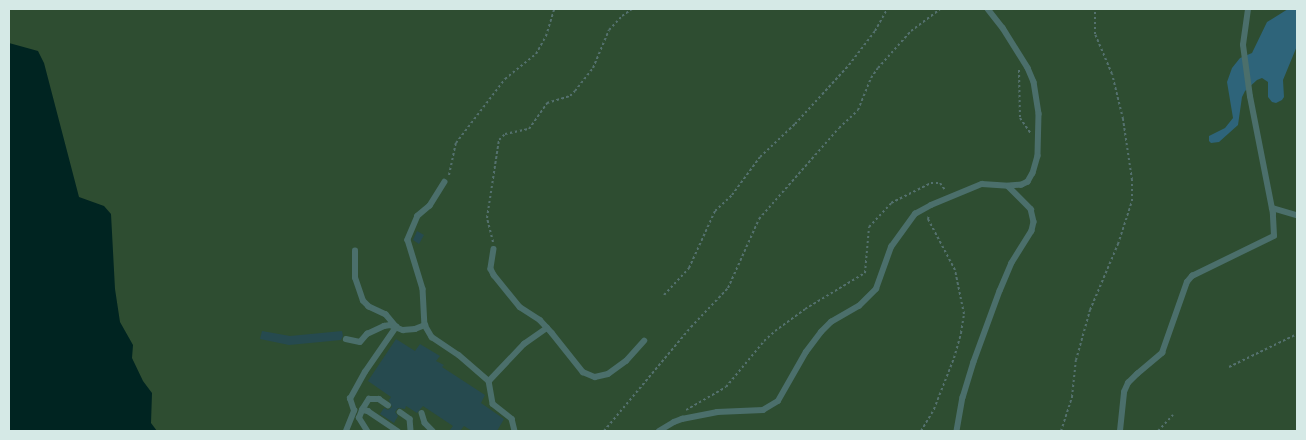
<!DOCTYPE html>
<style>
body{margin:0}
#map{position:relative;width:1306px;height:440px;overflow:hidden;background:#002421;font-family:Poppins,sans-serif}
div>[style]{position:absolute}
[style*='--x']{left:calc(var(--x)*1px);top:calc(var(--y)*1px);width:calc(var(--w)*1px);rotate:calc(var(--a)*1deg)}
.green>*{inset:0;background:#2e4d31}
.water>*{inset:0;background:#2e647a}
.building>*{inset:0;background:#264a4f}
.path>*{height:2px;margin-top:-1px;transform-origin:0;background:repeating-linear-gradient(90deg,#54716e 0 2.5px,transparent 0 5px)}
.lane>*{height:5.5px;margin:-2.75px;padding:0 2.75px;transform-origin:2.75px;border-radius:2.75px;background:#4b6f6b}
span{translate:-50% -50%;white-space:nowrap;text-align:center;line-height:1.15;-webkit-text-stroke:5px #002421;paint-order:stroke}
.frame{position:absolute;inset:0;border:10px solid #d5e9e6;pointer-events:none}
</style>
<div id="map">
<div class="green">
<i style="clip-path:polygon(9px 9px,1297px 9px,1297px 431px,157px 431px,151px 423px,152px 393px,143px 381px,132px 358px,133px 345px,120px 322px,115px 289px,111px 214px,104px 206px,79px 197px,44px 63px,38px 51px,9px 43px)"></i>
</div>
<div class="water">
<i style="clip-path:polygon(1288px 9px,1297px 10px,1297px 46px,1283px 80px,1284px 97px,1282px 100px,1276px 103px,1272px 102px,1268px 97px,1268px 82px,1262px 78px,1257px 80px,1245px 91px,1242px 97px,1238px 125px,1219px 142px,1211px 143px,1209px 141px,1209px 136px,1225px 128px,1233px 118px,1227px 82px,1232px 68px,1240px 58px,1252px 53px,1267px 22px)"></i>
</div>
<div class="building">
<i style="clip-path:polygon(417px 231px,424px 235px,419px 244px,413px 240px)"></i>
<i style="clip-path:polygon(262px 331px,290px 336px,342px 331px,343px 336px,341px 340px,289px 345px,260px 339px)"></i>
<i style="clip-path:polygon(396px 339px,415px 351px,420px 344px,440px 356px,436px 361px,444px 365px,442px 367px,485px 395px,481px 403px,504px 419px,497px 431px,472px 431px,464px 426px,460px 431px,449px 431px,453px 426px,423px 406px,417px 413px,406px 406px,405px 409px,398px 408px,395px 412px,398px 416px,394px 423px,380px 414px,384px 408px,388px 410px,392px 407px,389px 400px,391px 397px,368px 381px)"></i>
</div>
<div class="path">
<i style="--x:1019;--y:70;--w:48;--a:88.8"></i>
<i style="--x:1020;--y:118;--w:19;--a:55"></i>
<i style="--x:449;--y:175;--w:33;--a:-78"></i>
<i style="--x:456;--y:143;--w:81;--a:-52.6"></i>
<i style="--x:505;--y:79;--w:40;--a:-39"></i>
<i style="--x:536;--y:54;--w:21;--a:-61"></i>
<i style="--x:546;--y:36;--w:28;--a:-73"></i>
<i style="--x:493;--y:242;--w:25;--a:-104"></i>
<i style="--x:487;--y:218;--w:79;--a:-81.3"></i>
<i style="--x:499;--y:140;--w:8;--a:-45"></i>
<i style="--x:505;--y:134;--w:25;--a:-12"></i>
<i style="--x:529;--y:129;--w:32;--a:-55"></i>
<i style="--x:547;--y:103;--w:24;--a:-17"></i>
<i style="--x:570;--y:96;--w:7;--a:-45"></i>
<i style="--x:575;--y:91;--w:29;--a:-52"></i>
<i style="--x:593;--y:68;--w:41;--a:-67.2"></i>
<i style="--x:609;--y:30;--w:19;--a:-47"></i>
<i style="--x:622;--y:16;--w:12;--a:-35"></i>
<i style="--x:664;--y:295;--w:37;--a:-47"></i>
<i style="--x:689;--y:268;--w:63;--a:-65.5"></i>
<i style="--x:715;--y:211;--w:23;--a:-43"></i>
<i style="--x:732;--y:195;--w:47;--a:-53.6"></i>
<i style="--x:760;--y:157;--w:48;--a:-43.3"></i>
<i style="--x:795;--y:124;--w:80;--a:-47.5"></i>
<i style="--x:849;--y:65;--w:43;--a:-52.6"></i>
<i style="--x:875;--y:31;--w:25;--a:-61"></i>
<i style="--x:1229;--y:367;--w:76;--a:-25.9"></i>
<i style="--x:686;--y:410;--w:46;--a:-29.9"></i>
<i style="--x:726;--y:387;--w:60;--a:-50.4"></i>
<i style="--x:764;--y:341;--w:15;--a:-42"></i>
<i style="--x:775;--y:331;--w:37;--a:-36"></i>
<i style="--x:805;--y:309;--w:70;--a:-31"></i>
<i style="--x:865;--y:273;--w:46;--a:-85"></i>
<i style="--x:869;--y:227;--w:33;--a:-47"></i>
<i style="--x:891;--y:203;--w:45;--a:-26.6"></i>
<i style="--x:931;--y:183;--w:9;--a:0"></i>
<i style="--x:940;--y:183;--w:9;--a:54"></i>
<i style="--x:604;--y:431;--w:136;--a:-50.1"></i>
<i style="--x:691;--y:327;--w:54;--a:-46.5"></i>
<i style="--x:728;--y:288;--w:76;--a:-65.8"></i>
<i style="--x:759;--y:219;--w:121;--a:-48.7"></i>
<i style="--x:839;--y:128;--w:26;--a:-43"></i>
<i style="--x:858;--y:110;--w:35;--a:-68"></i>
<i style="--x:871;--y:78;--w:12;--a:-55"></i>
<i style="--x:878;--y:68;--w:50;--a:-48.3"></i>
<i style="--x:911;--y:31;--w:36;--a:-37"></i>
<i style="--x:921;--y:431;--w:26;--a:-59"></i>
<i style="--x:934;--y:409;--w:55;--a:-68.6"></i>
<i style="--x:954;--y:358;--w:26;--a:-74"></i>
<i style="--x:961;--y:333;--w:19;--a:-81"></i>
<i style="--x:964;--y:314;--w:45;--a:-101.6"></i>
<i style="--x:955;--y:270;--w:58;--a:-117.9"></i>
<i style="--x:928;--y:219;--w:4;--a:-76"></i>
<i style="--x:1061;--y:431;--w:36;--a:-72"></i>
<i style="--x:1072;--y:397;--w:37;--a:-84"></i>
<i style="--x:1076;--y:360;--w:52;--a:-74.4"></i>
<i style="--x:1090;--y:310;--w:72;--a:-67"></i>
<i style="--x:1118;--y:244;--w:45;--a:-72"></i>
<i style="--x:1132;--y:201;--w:21;--a:-90"></i>
<i style="--x:1132;--y:180;--w:62;--a:-98.4"></i>
<i style="--x:1123;--y:119;--w:46;--a:-103.7"></i>
<i style="--x:1112;--y:74;--w:43;--a:-113"></i>
<i style="--x:1095;--y:34;--w:25;--a:-90"></i>
<i style="--x:1158;--y:431;--w:22;--a:-47"></i>
</div>
<div class="lane">
<i style="--x:988;--y:9;--w:24;--a:52"></i>
<i style="--x:1003;--y:28;--w:47;--a:58"></i>
<i style="--x:1028;--y:68;--w:15;--a:67"></i>
<i style="--x:1034;--y:82;--w:32;--a:81"></i>
<i style="--x:1039;--y:114;--w:42;--a:91.4"></i>
<i style="--x:1038;--y:156;--w:18;--a:106"></i>
<i style="--x:1033;--y:173;--w:10;--a:119"></i>
<i style="--x:1028;--y:182;--w:7;--a:153"></i>
<i style="--x:1022;--y:185;--w:12;--a:175"></i>
<i style="--x:445;--y:182;--w:28;--a:122"></i>
<i style="--x:430;--y:206;--w:16;--a:140"></i>
<i style="--x:418;--y:216;--w:26;--a:113"></i>
<i style="--x:408;--y:240;--w:51;--a:73"></i>
<i style="--x:423;--y:289;--w:36;--a:87"></i>
<i style="--x:425;--y:325;--w:14;--a:60"></i>
<i style="--x:432;--y:337;--w:32;--a:34"></i>
<i style="--x:459;--y:355;--w:40;--a:41"></i>
<i style="--x:489;--y:381;--w:23;--a:80"></i>
<i style="--x:493;--y:404;--w:24;--a:38"></i>
<i style="--x:512;--y:419;--w:12;--a:76"></i>
<i style="--x:1272;--y:208;--w:26;--a:16"></i>
<i style="--x:494;--y:249;--w:20;--a:99"></i>
<i style="--x:491;--y:269;--w:7;--a:63"></i>
<i style="--x:494;--y:275;--w:41;--a:50.9"></i>
<i style="--x:520;--y:307;--w:24;--a:33"></i>
<i style="--x:540;--y:320;--w:18;--a:47"></i>
<i style="--x:552;--y:333;--w:50;--a:51.5"></i>
<i style="--x:583;--y:372;--w:13;--a:23"></i>
<i style="--x:595;--y:377;--w:13;--a:-13"></i>
<i style="--x:608;--y:374;--w:22;--a:-36"></i>
<i style="--x:626;--y:361;--w:27;--a:-48"></i>
<i style="--x:346;--y:339;--w:14;--a:12"></i>
<i style="--x:360;--y:342;--w:11;--a:-49"></i>
<i style="--x:367;--y:334;--w:19;--a:-25"></i>
<i style="--x:384;--y:326;--w:6;--a:-9"></i>
<i style="--x:390;--y:325;--w:14;--a:21"></i>
<i style="--x:403;--y:330;--w:12;--a:-5"></i>
<i style="--x:415;--y:329;--w:11;--a:-22"></i>
<i style="--x:489;--y:381;--w:51;--a:-46.6"></i>
<i style="--x:524;--y:344;--w:28;--a:-35"></i>
<i style="--x:362;--y:410;--w:13;--a:-58"></i>
<i style="--x:369;--y:399;--w:10;--a:0"></i>
<i style="--x:379;--y:399;--w:11;--a:34"></i>
<i style="--x:400;--y:412;--w:12;--a:35"></i>
<i style="--x:410;--y:419;--w:12;--a:85"></i>
<i style="--x:422;--y:413;--w:10;--a:73"></i>
<i style="--x:425;--y:423;--w:11;--a:45"></i>
<i style="--x:346;--y:431;--w:22;--a:-68"></i>
<i style="--x:354;--y:411;--w:13;--a:-108"></i>
<i style="--x:350;--y:399;--w:31;--a:-61"></i>
<i style="--x:365;--y:372;--w:55;--a:-55.4"></i>
<i style="--x:396;--y:327;--w:16;--a:-130"></i>
<i style="--x:386;--y:315;--w:19;--a:-155"></i>
<i style="--x:369;--y:307;--w:8;--a:-135"></i>
<i style="--x:363;--y:301;--w:24;--a:-109"></i>
<i style="--x:355;--y:278;--w:27;--a:-90"></i>
<i style="--x:367;--y:431;--w:15;--a:-122"></i>
<i style="--x:359;--y:418;--w:9;--a:-69"></i>
<i style="--x:362;--y:410;--w:6;--a:9"></i>
<i style="--x:368;--y:411;--w:36;--a:34"></i>
<i style="--x:659;--y:431;--w:17;--a:-31"></i>
<i style="--x:674;--y:422;--w:9;--a:-21"></i>
<i style="--x:682;--y:419;--w:36;--a:-11"></i>
<i style="--x:717;--y:412;--w:46;--a:-2.5"></i>
<i style="--x:763;--y:410;--w:17;--a:-31"></i>
<i style="--x:778;--y:401;--w:56;--a:-60.3"></i>
<i style="--x:806;--y:352;--w:25;--a:-53"></i>
<i style="--x:821;--y:332;--w:14;--a:-45"></i>
<i style="--x:831;--y:322;--w:32;--a:-30"></i>
<i style="--x:859;--y:306;--w:24;--a:-45"></i>
<i style="--x:876;--y:289;--w:45;--a:-70.3"></i>
<i style="--x:891;--y:247;--w:41;--a:-54"></i>
<i style="--x:915;--y:214;--w:18;--a:-29"></i>
<i style="--x:931;--y:205;--w:55;--a:-22.4"></i>
<i style="--x:982;--y:184;--w:26;--a:4"></i>
<i style="--x:1008;--y:186;--w:33;--a:45"></i>
<i style="--x:1031;--y:209;--w:13;--a:77"></i>
<i style="--x:1034;--y:222;--w:9;--a:103"></i>
<i style="--x:1032;--y:231;--w:38;--a:122"></i>
<i style="--x:1012;--y:263;--w:30;--a:113"></i>
<i style="--x:1000;--y:291;--w:76;--a:110.1"></i>
<i style="--x:974;--y:362;--w:37;--a:107"></i>
<i style="--x:963;--y:397;--w:35;--a:100"></i>
<i style="--x:1120;--y:431;--w:39;--a:-84"></i>
<i style="--x:1124;--y:392;--w:10;--a:-66"></i>
<i style="--x:1128;--y:383;--w:13;--a:-45"></i>
<i style="--x:1137;--y:374;--w:33;--a:-40"></i>
<i style="--x:1162;--y:353;--w:75;--a:-70.6"></i>
<i style="--x:1187;--y:282;--w:8;--a:-50"></i>
<i style="--x:1192;--y:276;--w:91;--a:-26"></i>
<i style="--x:1274;--y:236;--w:22;--a:-93"></i>
<i style="--x:1273;--y:214;--w:119;--a:-101.1"></i>
<i style="--x:1250;--y:97;--w:52;--a:-97.7"></i>
<i style="--x:1243;--y:45;--w:36;--a:-82"></i>
</div>
<div class="frame"></div>
</div>
